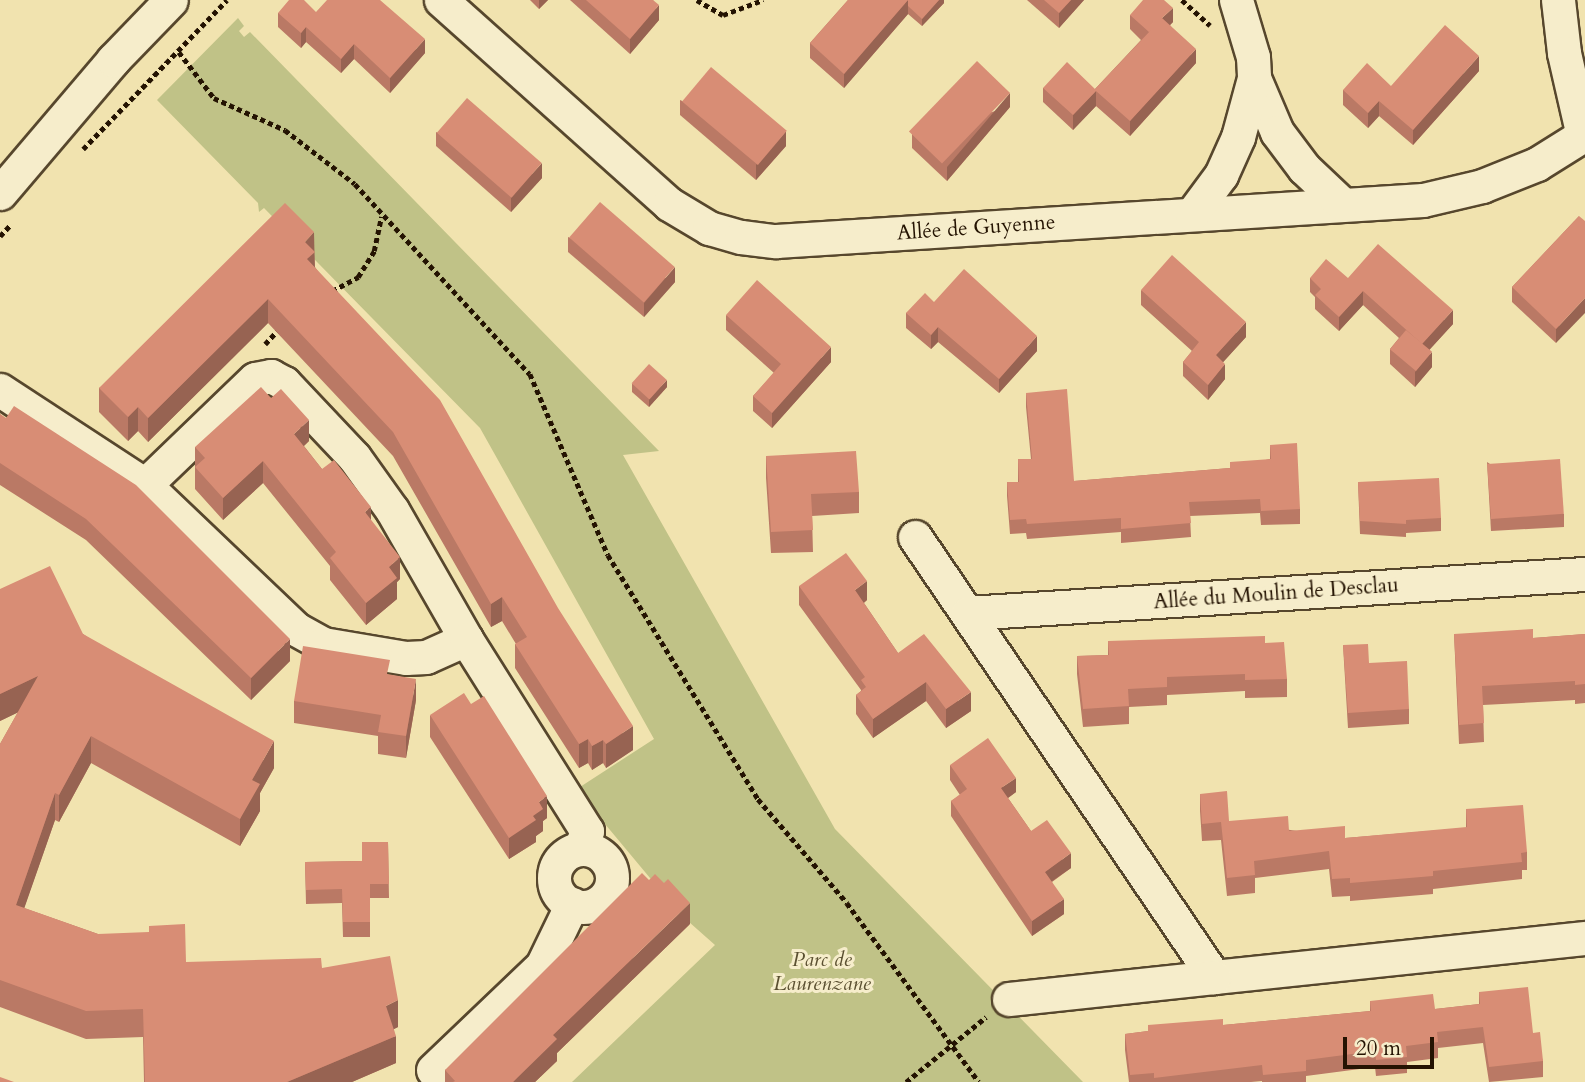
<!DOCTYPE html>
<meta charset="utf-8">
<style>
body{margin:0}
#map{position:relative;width:1585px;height:1082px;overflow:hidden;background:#f1e3af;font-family:Cardo,serif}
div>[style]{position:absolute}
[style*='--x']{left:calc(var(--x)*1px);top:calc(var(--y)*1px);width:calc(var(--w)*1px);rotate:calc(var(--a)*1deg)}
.green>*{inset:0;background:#c0c287}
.path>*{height:4.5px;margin-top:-2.25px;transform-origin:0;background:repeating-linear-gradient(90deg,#241302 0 5px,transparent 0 8.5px)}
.roads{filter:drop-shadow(2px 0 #57472d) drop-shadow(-2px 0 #57472d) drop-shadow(0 2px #57472d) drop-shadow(0 -2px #57472d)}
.minor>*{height:33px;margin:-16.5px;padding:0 16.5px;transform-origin:16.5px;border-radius:16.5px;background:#f6edcb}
.minor>.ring{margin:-16.5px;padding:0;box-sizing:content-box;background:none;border:33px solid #f6edcb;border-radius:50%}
.wall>*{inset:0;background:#ba7965}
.shaded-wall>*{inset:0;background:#976352}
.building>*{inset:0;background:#d88d75;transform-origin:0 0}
span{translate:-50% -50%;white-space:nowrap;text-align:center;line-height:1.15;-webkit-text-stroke:6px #f6edcb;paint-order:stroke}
.street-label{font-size:21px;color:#241302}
.park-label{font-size:21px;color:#5b5031;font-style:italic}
.scale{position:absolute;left:1343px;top:1037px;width:91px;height:32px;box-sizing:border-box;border:4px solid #241302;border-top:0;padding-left:9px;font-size:21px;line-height:24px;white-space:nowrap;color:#241302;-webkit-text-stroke:5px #f6edcb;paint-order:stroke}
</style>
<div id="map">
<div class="green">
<i style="clip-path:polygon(238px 18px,244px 26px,239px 31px,244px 37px,250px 32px,659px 451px,623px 455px,835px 829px,1083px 1082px,572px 1082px,715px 945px,680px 914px,600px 818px,580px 787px,654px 739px,480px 428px,264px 208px,259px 212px,258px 203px,157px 100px)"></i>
</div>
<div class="path">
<i style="--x:697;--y:0;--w:30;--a:30"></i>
<i style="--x:723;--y:15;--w:43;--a:-20.6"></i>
<i style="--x:1182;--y:0;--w:38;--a:42"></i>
<i style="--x:179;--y:52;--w:58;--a:52.7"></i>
<i style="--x:214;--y:98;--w:78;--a:24.3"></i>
<i style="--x:285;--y:130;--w:88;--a:37.6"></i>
<i style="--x:355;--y:184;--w:258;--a:47.4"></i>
<i style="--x:530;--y:374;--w:197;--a:66.7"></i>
<i style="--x:608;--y:555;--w:286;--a:58.4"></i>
<i style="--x:758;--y:799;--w:137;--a:49.4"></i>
<i style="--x:847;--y:903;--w:222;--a:53.6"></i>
<i style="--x:83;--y:149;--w:207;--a:-46"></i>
<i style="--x:0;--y:236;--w:16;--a:-47"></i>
<i style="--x:332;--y:291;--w:30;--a:-28"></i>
<i style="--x:358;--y:277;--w:31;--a:-58"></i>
<i style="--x:374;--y:251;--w:35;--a:-78"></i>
<i style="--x:265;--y:344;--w:19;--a:-47"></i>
<i style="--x:906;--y:1082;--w:103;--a:-39.1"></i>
</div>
<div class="roads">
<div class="minor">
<i style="--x:441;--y:0;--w:306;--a:41.8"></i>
<i style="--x:669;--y:204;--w:47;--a:31"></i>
<i style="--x:709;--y:228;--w:33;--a:16"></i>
<i style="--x:741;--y:237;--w:35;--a:7"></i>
<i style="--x:776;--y:241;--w:648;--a:-3.63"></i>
<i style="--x:1423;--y:200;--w:61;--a:-13.3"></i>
<i style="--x:1482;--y:186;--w:59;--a:-21.8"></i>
<i style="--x:1537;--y:164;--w:57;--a:-32"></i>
<i style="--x:1236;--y:0;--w:59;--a:73.4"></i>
<i style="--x:1253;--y:57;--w:21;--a:87"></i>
<i style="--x:1254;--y:78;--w:59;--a:66.9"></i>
<i style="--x:1277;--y:132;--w:45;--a:53.1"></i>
<i style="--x:1304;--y:168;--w:51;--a:43.4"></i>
<i style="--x:1558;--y:0;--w:53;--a:83.5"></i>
<i style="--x:1564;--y:53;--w:85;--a:77.1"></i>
<i style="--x:0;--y:193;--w:175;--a:-49.6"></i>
<i style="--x:113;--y:60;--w:83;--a:-46"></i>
<i style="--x:1192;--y:214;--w:49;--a:-53.4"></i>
<i style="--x:1221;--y:175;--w:42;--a:-65.9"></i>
<i style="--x:1238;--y:137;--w:61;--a:-74.8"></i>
<i style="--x:0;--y:390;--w:173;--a:33.2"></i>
<i style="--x:145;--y:485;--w:209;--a:43.6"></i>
<i style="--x:296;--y:629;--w:31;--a:29"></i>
<i style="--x:323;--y:644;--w:84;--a:9.6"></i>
<i style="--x:406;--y:658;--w:20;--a:-3"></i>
<i style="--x:426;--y:657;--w:44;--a:-24.2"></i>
<i style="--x:466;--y:639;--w:149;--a:-119.8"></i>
<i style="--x:392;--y:510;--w:65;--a:-125.6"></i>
<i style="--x:354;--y:457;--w:102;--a:-133.4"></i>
<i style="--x:284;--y:383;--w:15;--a:-152"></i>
<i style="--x:271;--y:376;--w:16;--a:169"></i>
<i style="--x:255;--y:379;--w:153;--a:136.1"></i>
<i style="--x:915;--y:537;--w:532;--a:55.8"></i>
<i style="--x:1214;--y:977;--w:373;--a:-6"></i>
<i style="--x:968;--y:613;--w:618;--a:-3.62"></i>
<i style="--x:466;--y:639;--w:227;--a:57.8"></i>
<i style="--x:587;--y:831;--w:19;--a:111"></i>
<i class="ring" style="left:554px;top:849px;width:25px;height:25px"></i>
<i style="--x:1009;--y:999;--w:206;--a:-6.1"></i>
<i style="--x:433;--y:1070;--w:151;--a:-43.7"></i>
<i style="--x:542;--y:966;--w:69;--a:-64.2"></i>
</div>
</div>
<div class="wall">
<i style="clip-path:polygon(530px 0,548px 0,539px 9px)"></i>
<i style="clip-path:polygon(570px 0,653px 0,659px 20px,630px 54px)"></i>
<i style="clip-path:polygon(848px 0,944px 0,944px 3px,922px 26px,908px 14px,844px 88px,810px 58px,810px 43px)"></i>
<i style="clip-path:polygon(1027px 0,1084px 0,1059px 28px)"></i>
<i style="clip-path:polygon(316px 12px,425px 53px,390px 93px,354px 59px,341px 73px,306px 42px,301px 48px,278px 27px,278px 13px)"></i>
<i style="clip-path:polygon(1130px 15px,1173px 22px,1170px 25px,1196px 63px,1130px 136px,1096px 106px,1073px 130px,1043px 102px,1043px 88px,1095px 89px,1141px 40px,1130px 29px)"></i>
<i style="clip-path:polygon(1479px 71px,1413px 145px,1379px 116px,1368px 128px,1343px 105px,1343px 90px,1391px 86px)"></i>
<i style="clip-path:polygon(680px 100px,786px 146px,756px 180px,680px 115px)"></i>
<i style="clip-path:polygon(1010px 107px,947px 181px,912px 148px,912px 134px)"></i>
<i style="clip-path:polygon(436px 132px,542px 178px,511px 212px,436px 146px)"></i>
<i style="clip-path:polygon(1579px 216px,1556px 343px,1512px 302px,1512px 287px)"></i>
<i style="clip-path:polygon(568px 237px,675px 282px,644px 317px,568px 252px)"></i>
<i style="clip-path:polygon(314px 251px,315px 267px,633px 750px,606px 768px,603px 763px,592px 770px,588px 763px,579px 768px,515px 668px,515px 644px,516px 644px,502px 621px,491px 627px,393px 456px,268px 323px,148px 442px,138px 431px,128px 441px,99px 412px,99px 388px)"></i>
<i style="clip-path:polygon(1310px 278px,1348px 278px,1453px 324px,1429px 350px,1432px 367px,1415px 387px,1390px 364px,1390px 349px,1399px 338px,1363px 305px,1339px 331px,1315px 309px,1315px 297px,1310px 292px)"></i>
<i style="clip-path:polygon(1141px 290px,1246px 337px,1223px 362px,1225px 379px,1208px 400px,1183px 376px,1183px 362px,1192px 351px,1141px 305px)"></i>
<i style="clip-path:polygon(934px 302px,1037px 351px,999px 393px,938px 342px,931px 349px,906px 328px,906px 313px)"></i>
<i style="clip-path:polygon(726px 315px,831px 362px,772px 428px,753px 411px,753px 396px,774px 373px,726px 330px)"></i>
<i style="clip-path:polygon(632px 384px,667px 387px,649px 407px,632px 392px)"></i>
<i style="clip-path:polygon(1026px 393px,1074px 481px,1230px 468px,1270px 459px,1270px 445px,1300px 509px,1300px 524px,1261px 525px,1260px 513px,1190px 516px,1191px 537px,1121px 543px,1121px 532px,1027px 539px,1026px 533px,1010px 534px,1007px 496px,1007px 482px,1018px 482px,1018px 459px,1031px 459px,1026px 407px)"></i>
<i style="clip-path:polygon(0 414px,290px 661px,251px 700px,86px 540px,0 485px)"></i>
<i style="clip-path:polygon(309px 441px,304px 446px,322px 469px,371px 521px,400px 579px,397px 582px,397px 599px,366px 625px,330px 580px,330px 566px,263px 483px,223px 520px,195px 489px,195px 447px)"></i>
<i style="clip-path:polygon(766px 456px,859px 492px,859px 513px,812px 516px,813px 552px,771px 553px,766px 478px)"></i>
<i style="clip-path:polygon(1487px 462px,1564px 514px,1564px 527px,1491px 531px)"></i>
<i style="clip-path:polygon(1358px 482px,1441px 518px,1441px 531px,1406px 533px,1406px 537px,1360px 534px)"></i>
<i style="clip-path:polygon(799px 586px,867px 600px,864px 603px,898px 653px,971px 711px,946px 728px,926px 701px,873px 738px,856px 714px,856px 695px,861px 691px,861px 690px,799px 605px)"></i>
<i style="clip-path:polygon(0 589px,83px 634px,274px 768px,260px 793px,260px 811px,240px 846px,91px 763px,59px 822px,55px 820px,24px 908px,98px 934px,186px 962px,322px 968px,398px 1027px,394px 1029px,396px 1063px,352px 1082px,144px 1082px,143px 1037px,86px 1039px,0 1007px,0 744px,18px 712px,0 721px)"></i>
<i style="clip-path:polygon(1454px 634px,1533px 638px,1585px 634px,1585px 703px,1575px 704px,1575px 700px,1483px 705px,1484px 742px,1459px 744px)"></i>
<i style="clip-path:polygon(1108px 641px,1265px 643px,1287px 679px,1287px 697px,1245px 698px,1245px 691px,1167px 695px,1167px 705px,1129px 707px,1129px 724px,1083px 727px,1077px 674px,1077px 656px,1108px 655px)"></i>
<i style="clip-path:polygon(1343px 645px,1369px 663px,1409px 709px,1409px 724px,1348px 728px)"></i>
<i style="clip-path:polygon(390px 675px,416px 700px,406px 758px,378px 754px,378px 736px,294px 723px,294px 701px)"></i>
<i style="clip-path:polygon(430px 715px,547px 818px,543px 821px,543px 831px,536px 836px,536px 842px,509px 859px,430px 737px)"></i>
<i style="clip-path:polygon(950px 765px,1016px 792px,1008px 798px,1031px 831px,1071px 868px,1052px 882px,1064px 914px,1032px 936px,951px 816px,951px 801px,960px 795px,950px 780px)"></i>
<i style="clip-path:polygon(1200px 794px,1229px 821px,1345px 838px,1466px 828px,1466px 809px,1527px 852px,1527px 870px,1522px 870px,1522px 879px,1433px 889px,1433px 894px,1350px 901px,1350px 896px,1332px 897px,1329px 869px,1255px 878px,1255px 893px,1227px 896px,1221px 840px,1202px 841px,1200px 811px)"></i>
<i style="clip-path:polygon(388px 842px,389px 898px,370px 898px,370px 937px,343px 937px,342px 903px,306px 904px,305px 862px,362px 861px)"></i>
<i style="clip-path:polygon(690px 924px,557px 1053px,557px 1061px,535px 1082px,445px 1082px,445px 1070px)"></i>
<i style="clip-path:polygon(1479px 992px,1533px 1033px,1543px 1061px,1543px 1077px,1489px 1082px,1483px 1043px,1438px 1048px,1438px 1058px,1407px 1062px,1407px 1073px,1376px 1076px,1375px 1067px,1306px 1076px,1306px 1082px,1262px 1082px,1262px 1081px,1251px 1082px,1129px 1082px,1125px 1050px,1125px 1034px,1148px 1031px,1148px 1025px,1223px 1025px,1370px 1011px,1370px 1001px,1435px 1009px,1479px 1004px)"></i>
</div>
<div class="shaded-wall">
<i style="clip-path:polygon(539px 0,548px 0,539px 9px)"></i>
<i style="clip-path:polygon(908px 0,908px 14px,844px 88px,844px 74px)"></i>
<i style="clip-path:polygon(939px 0,944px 0,944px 3px,922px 26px,922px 19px)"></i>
<i style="clip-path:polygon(1071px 0,1084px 0,1059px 28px,1059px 13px)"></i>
<i style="clip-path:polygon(659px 5px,659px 20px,630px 54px,630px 39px)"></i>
<i style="clip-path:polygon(1173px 8px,1173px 22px,1162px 33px,1162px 18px)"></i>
<i style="clip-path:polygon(306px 27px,306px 42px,301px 48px,301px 33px)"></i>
<i style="clip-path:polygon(425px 39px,425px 53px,390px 93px,390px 78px)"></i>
<i style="clip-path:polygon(354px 44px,354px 59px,341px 73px,341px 59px)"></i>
<i style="clip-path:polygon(1196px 49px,1196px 63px,1130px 136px,1130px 121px)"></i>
<i style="clip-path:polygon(1479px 56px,1479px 71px,1413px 145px,1413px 130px)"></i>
<i style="clip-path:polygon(1096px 91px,1096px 106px,1073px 130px,1073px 115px)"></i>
<i style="clip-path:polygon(1010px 93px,1010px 107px,947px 181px,947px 167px)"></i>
<i style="clip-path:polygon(1379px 101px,1379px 116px,1368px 128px,1368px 113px)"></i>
<i style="clip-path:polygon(786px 131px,786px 146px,756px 180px,756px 165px)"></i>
<i style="clip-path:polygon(542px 163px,542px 178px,511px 212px,511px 197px)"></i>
<i style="clip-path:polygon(314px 232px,315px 276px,307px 283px,305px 242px)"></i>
<i style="clip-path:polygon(675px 267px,675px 282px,644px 317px,644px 303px)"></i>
<i style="clip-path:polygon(1363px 291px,1363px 305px,1339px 331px,1339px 317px)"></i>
<i style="clip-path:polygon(1585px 298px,1585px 313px,1556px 343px,1556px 329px)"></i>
<i style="clip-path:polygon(268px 299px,268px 323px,148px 442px,148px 418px)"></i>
<i style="clip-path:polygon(1453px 310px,1453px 324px,1422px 358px,1422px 344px)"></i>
<i style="clip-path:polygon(1246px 322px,1246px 337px,1216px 370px,1216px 355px)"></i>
<i style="clip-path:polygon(938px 327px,938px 342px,931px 349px,931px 335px)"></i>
<i style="clip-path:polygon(1037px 336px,1037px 351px,999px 393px,999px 379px)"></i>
<i style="clip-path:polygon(831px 347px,831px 362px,772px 428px,772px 413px)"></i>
<i style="clip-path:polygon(1432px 352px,1432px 367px,1415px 387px,1415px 372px)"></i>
<i style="clip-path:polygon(1225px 364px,1225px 379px,1208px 400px,1208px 385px)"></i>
<i style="clip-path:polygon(667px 380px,667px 387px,649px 407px,649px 399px)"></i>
<i style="clip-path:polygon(138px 407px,138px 431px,128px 441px,128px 417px)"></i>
<i style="clip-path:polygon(309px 420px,309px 441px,294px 455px,294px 434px)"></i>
<i style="clip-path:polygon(263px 461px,263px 483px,223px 520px,223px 498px)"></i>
<i style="clip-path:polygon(371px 507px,371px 529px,365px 512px)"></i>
<i style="clip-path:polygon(400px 557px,400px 579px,397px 582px,397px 599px,366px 625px,366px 603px,389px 567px)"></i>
<i style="clip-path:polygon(867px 581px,867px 600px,855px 609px,855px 590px)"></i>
<i style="clip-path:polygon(502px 597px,502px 621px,491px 627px,491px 604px)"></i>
<i style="clip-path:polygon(290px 639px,290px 661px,251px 700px,251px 678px)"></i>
<i style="clip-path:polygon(38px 676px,38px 703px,0 721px,0 694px)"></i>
<i style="clip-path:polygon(416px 679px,416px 700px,406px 758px,406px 736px)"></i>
<i style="clip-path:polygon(926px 682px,926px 701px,873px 738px,873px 719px)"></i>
<i style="clip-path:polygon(971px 692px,971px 711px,946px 728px,946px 709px)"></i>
<i style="clip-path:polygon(633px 726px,633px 750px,606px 768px,606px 744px)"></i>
<i style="clip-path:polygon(91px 736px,91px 763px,59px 822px,59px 795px)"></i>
<i style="clip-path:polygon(588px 739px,588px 763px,579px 768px,579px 744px)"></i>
<i style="clip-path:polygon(603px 740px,603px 763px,592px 770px,592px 746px)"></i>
<i style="clip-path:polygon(274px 741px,274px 768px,260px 793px,260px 811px,240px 846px,240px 819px,252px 780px)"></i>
<i style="clip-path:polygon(1016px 778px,1016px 792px,1001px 803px,1001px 788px)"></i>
<i style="clip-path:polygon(55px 793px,55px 820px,16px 932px,16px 905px)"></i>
<i style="clip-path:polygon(547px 796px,547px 818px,543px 821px,543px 831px,536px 836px,536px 842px,509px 859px,509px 838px,533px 816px,539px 802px)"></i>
<i style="clip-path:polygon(1071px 853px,1071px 868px,1045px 886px,1045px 872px)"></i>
<i style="clip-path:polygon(1064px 899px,1064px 914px,1032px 936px,1032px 921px)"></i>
<i style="clip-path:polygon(690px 903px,690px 924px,557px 1053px,557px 1061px,535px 1082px,513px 1082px,553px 1035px)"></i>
<i style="clip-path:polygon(398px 1000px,398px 1027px,386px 1033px,386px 1006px)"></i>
<i style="clip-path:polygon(396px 1036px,396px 1063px,352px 1082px,287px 1082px)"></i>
</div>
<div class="building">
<i style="clip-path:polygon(289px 0,304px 0,316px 12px,327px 0,380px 0,425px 39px,390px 78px,354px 44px,341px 59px,306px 27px,301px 33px,278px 13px)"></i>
<i style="clip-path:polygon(586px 0,653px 0,659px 5px,630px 39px)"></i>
<i style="clip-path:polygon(848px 0,908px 0,844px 74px,810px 43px)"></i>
<i style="clip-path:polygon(908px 0,939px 0,922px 19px,908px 6px)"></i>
<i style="clip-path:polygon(1044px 0,1071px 0,1059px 13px)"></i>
<i style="clip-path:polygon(1143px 0,1164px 0,1173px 8px,1162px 18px,1196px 49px,1130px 121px,1096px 91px,1073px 115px,1043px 88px,1067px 62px,1095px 89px,1151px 30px,1149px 32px,1130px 15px)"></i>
<i style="clip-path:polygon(1445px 25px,1479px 56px,1413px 130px,1379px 101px,1368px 113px,1343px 90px,1367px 63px,1391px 86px)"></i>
<i style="left:977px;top:61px;width:46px;height:98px;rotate:44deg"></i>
<i style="left:711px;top:67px;width:99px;height:45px;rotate:40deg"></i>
<i style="left:467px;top:98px;width:99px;height:46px;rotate:41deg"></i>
<i style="left:600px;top:202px;width:99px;height:47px;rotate:41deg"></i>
<i style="clip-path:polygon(285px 203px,314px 232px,305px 242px,315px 252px,307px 259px,440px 400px,558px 608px,633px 726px,606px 744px,603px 740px,592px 746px,588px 739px,579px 744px,515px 644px,527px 637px,502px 597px,491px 604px,393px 432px,268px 299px,148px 418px,138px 407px,128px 417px,99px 388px)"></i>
<i style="clip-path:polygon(1579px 216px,1585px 221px,1585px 298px,1556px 329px,1512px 287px)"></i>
<i style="clip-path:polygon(1378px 244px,1453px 310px,1422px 344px,1363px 291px,1339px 317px,1315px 295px,1321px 289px,1310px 278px,1326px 259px,1348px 278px)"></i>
<i style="clip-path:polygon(1172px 255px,1246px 322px,1216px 355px,1225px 364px,1208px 385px,1183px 362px,1199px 342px,1141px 290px)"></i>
<i style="clip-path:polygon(964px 269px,1037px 336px,999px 379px,938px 327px,931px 335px,906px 313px,925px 293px,934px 302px)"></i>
<i style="clip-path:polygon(757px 280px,831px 347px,772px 413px,753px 396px,781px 364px,726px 315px)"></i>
<i style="left:1406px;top:330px;width:34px;height:25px;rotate:40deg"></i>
<i style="left:649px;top:364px;width:24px;height:26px;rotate:42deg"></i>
<i style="clip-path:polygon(261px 387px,271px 398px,281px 389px,309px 420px,294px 434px,322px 469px,334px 460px,371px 507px,365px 512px,400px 557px,389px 567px,397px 578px,366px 603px,330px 558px,336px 552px,263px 461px,223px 498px,195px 467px,205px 458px,195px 447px)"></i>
<i style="clip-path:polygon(1067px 389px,1074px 481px,1230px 468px,1230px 462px,1271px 459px,1270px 445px,1297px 443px,1300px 509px,1261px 511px,1260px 499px,1189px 502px,1191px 523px,1121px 529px,1121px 518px,1027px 524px,1026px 519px,1010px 520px,1007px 482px,1019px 482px,1018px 459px,1032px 459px,1026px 393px)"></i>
<i style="clip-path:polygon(14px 406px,136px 485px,290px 639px,251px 678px,86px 519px,0 463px,0 414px,6px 418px)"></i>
<i style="clip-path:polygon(856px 451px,859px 492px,811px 494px,813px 530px,771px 532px,766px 456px)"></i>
<i style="left:1560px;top:459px;width:55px;height:73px;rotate:86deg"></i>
<i style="clip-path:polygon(1439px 478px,1441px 518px,1406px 520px,1406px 524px,1360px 521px,1358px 482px)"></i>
<i style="clip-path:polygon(846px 553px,867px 581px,855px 590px,898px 653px,924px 634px,971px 692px,946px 709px,926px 682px,873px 719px,856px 695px,866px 687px,861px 680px,865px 677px,799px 586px)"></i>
<i style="clip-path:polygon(50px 566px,83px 634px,274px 741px,252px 780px,260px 784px,240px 819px,91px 736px,59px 795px,55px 793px,16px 905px,98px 934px,149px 932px,149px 926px,185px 924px,186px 962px,321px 958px,322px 968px,390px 956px,398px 1000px,386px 1006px,396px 1036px,287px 1082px,145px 1082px,143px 1009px,86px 1011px,0 980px,0 744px,38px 676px,0 694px,0 589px)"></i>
<i style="clip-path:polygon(1533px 629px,1533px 638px,1585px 634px,1585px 684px,1575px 685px,1575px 681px,1482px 686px,1484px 723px,1459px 725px,1454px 634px)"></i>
<i style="clip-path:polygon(1265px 636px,1265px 643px,1284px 642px,1287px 679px,1245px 680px,1245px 674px,1167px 677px,1167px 687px,1128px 689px,1129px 706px,1083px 709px,1077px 656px,1109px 655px,1108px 641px)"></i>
<i style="clip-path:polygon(1368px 644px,1369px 663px,1407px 661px,1409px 709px,1348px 713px,1343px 645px)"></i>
<i style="clip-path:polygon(303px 646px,390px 660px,387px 674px,416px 679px,406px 736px,378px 732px,381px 715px,294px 701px)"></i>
<i style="clip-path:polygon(464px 693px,471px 704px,484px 696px,547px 796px,539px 802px,543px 809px,533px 816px,536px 820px,509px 838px,430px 715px)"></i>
<i style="clip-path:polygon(988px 738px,1016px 778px,1001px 788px,1031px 831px,1047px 820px,1071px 853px,1045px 872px,1064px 899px,1032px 921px,951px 801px,967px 789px,950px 765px)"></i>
<i style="clip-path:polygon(1227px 791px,1229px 821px,1288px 816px,1289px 831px,1345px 826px,1345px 838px,1467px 827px,1466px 809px,1523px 805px,1527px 852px,1521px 853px,1522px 862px,1433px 871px,1433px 876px,1350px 883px,1350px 878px,1332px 879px,1329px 851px,1254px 861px,1255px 875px,1227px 878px,1221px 822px,1202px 824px,1200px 794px)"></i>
<i style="clip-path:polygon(362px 842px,388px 842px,389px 884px,370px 884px,370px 922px,343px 922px,342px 889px,306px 890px,305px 862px,362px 861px)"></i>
<i style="clip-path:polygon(642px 873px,649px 880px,655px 874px,664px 883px,668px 879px,690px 903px,553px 1035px,557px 1039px,513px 1082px,453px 1082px,455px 1081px,445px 1070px)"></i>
<i style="clip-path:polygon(1528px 987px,1533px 1033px,1540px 1032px,1543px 1061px,1489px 1067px,1483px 1027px,1437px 1032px,1438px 1042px,1406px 1046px,1407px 1057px,1376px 1060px,1375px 1051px,1306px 1060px,1306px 1071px,1263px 1075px,1262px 1065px,1154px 1078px,1154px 1073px,1130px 1075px,1125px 1034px,1148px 1031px,1148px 1025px,1223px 1019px,1223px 1025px,1371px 1011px,1370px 1001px,1433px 994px,1435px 1009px,1480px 1004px,1479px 992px)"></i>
<i style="clip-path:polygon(0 1077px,14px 1082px,0 1082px)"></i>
</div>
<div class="street-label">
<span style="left:976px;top:228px;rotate:-4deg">Allée de Guyenne</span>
<span style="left:1276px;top:594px;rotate:-4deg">Allée du Moulin de Desclau</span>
</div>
<div class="park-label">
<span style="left:822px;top:972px">Parc de<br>Laurenzane</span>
</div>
<div class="scale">20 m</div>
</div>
